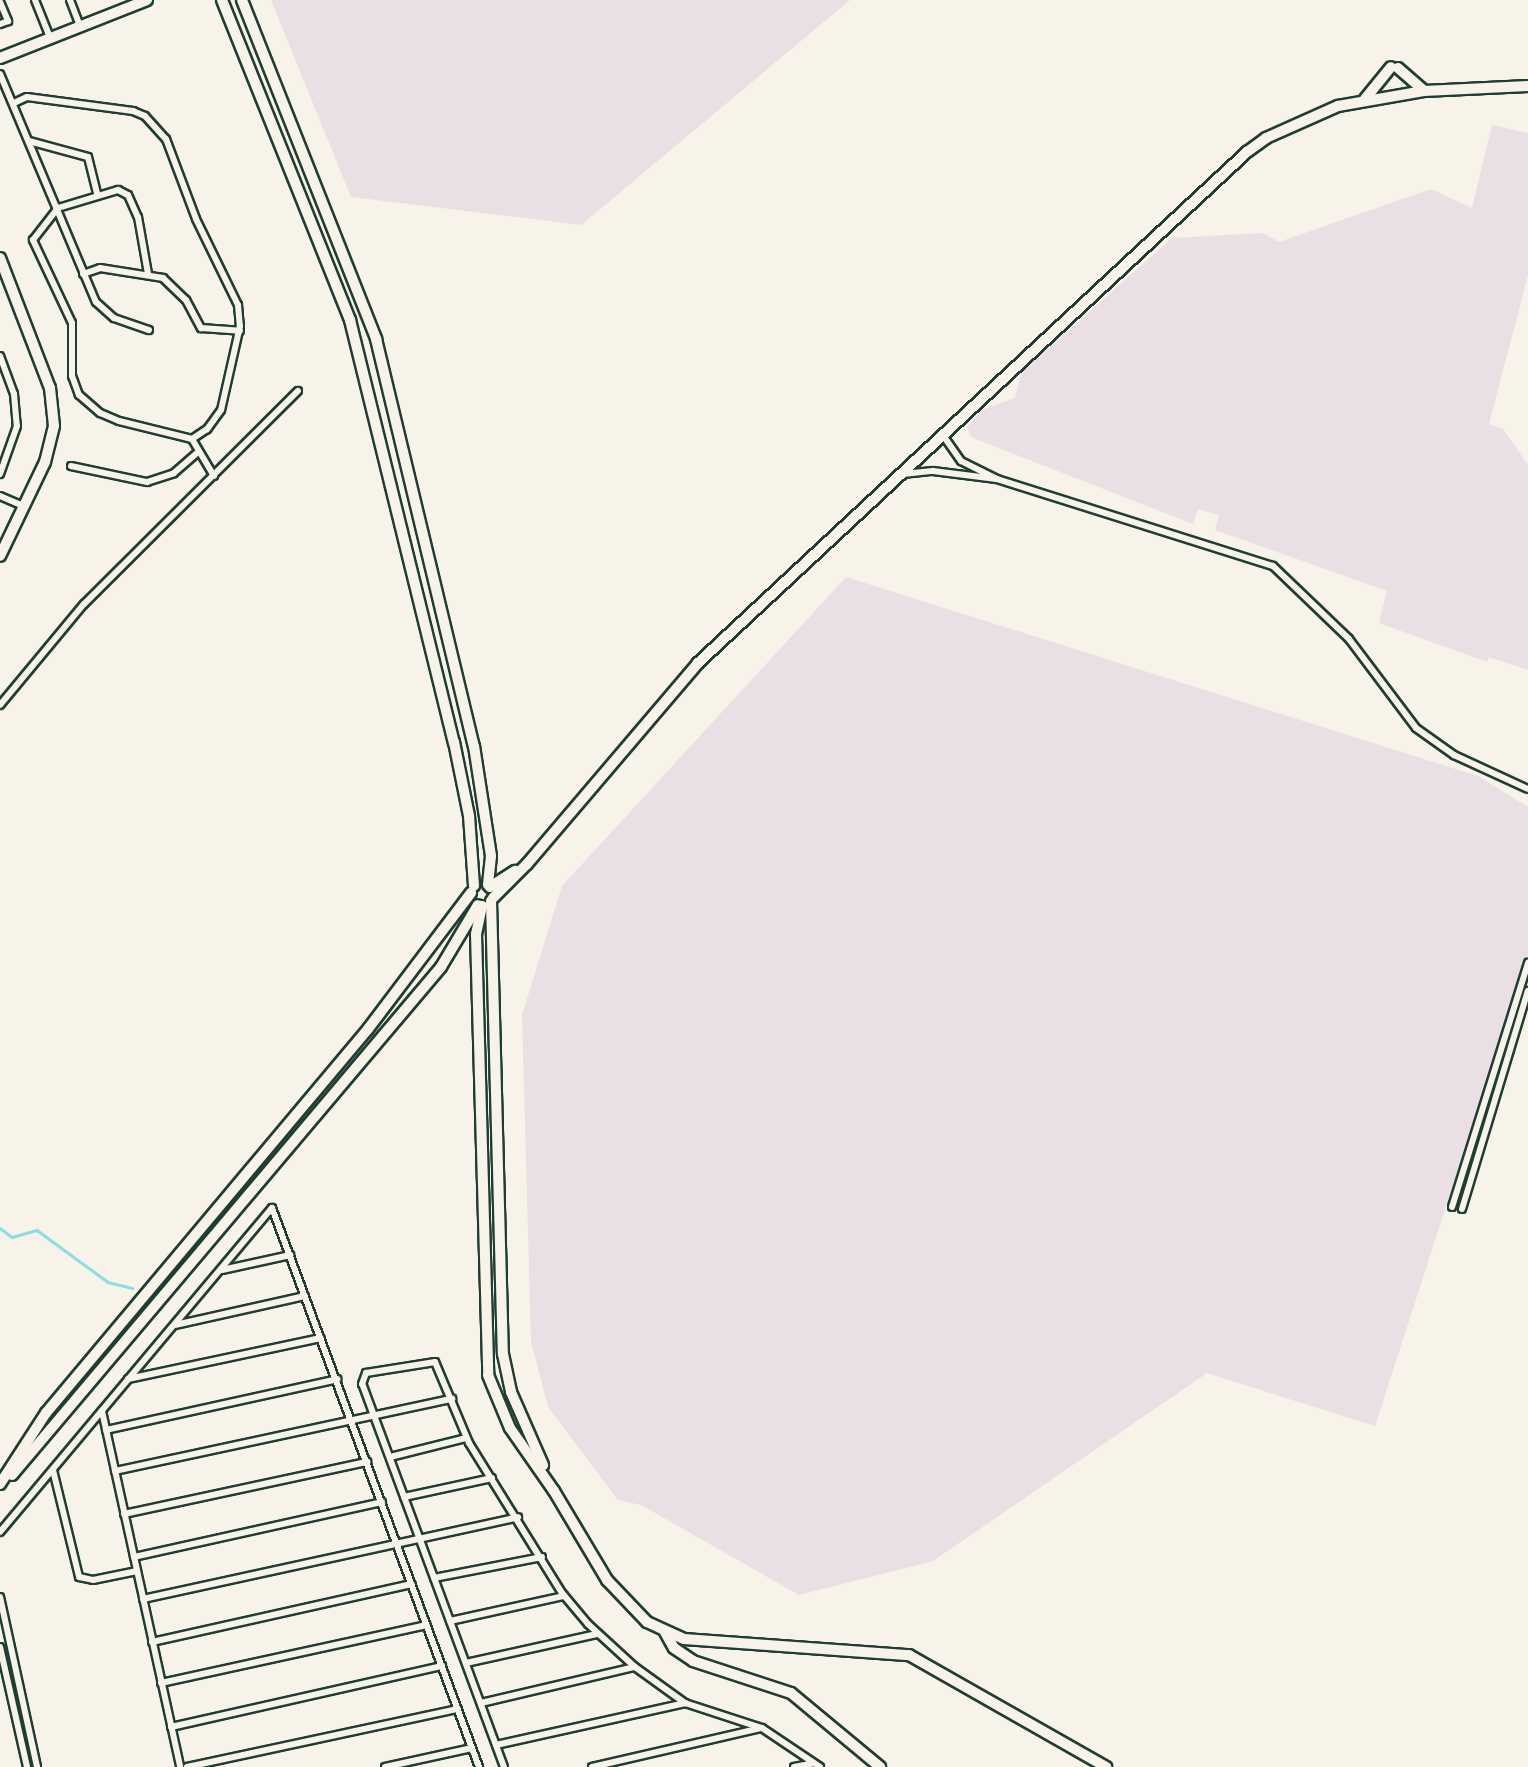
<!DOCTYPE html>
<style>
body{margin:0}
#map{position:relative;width:1528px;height:1767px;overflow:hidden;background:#f7f3e8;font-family:Sriracha,sans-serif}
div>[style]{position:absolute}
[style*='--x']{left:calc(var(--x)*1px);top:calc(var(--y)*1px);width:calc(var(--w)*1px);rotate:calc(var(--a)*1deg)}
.built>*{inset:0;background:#e9dfe5}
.stream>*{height:2.5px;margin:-1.25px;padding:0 1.25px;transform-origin:1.25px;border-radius:1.25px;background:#8cdde2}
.roads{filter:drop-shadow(2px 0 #1f3d34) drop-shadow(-2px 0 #1f3d34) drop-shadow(0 2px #1f3d34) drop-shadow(0 -2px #1f3d34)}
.street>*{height:6px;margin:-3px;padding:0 3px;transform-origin:3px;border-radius:3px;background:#f7f3e8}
.secondary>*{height:10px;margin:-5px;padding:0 5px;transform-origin:5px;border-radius:5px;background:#f7f3e8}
span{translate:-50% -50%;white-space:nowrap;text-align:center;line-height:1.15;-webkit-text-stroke:5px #f7f3e8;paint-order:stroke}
</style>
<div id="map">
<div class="built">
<i style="clip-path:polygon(271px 0,850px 0,581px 225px,351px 197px)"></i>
<i style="clip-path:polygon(1492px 125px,1528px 133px,1528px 275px,1489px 424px,1503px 429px,1528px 465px,1528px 670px,1489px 657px,1487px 662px,1379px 623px,1387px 591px,1215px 530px,1219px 515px,1198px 509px,1193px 524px,971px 437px,967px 427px,982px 410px,1015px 398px,1021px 373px,1172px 238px,1263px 233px,1279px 242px,1431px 189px,1472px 208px)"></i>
<i style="clip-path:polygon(846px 577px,1478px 776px,1528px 807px,1528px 953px,1375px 1426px,1207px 1373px,933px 1561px,799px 1595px,641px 1505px,618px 1500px,548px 1407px,531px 1341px,522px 1015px,562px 886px)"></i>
</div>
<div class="stream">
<i style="--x:0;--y:1228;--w:15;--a:37"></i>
<i style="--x:12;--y:1237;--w:26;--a:-16"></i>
<i style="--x:37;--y:1230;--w:88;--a:36.2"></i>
<i style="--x:108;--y:1282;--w:25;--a:14"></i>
</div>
<div class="roads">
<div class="street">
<i style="--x:35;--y:0;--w:43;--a:68.2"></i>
<i style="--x:70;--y:0;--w:30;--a:69"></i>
<i style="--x:0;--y:2;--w:21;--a:67"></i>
<i style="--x:8;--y:21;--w:9;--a:159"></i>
<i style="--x:0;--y:74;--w:247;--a:67.2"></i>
<i style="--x:96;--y:302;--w:24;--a:42"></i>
<i style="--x:114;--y:318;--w:37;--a:19"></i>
<i style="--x:14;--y:103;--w:14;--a:-25"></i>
<i style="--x:27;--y:97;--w:107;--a:7.5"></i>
<i style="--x:133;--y:111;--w:13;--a:23"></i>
<i style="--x:145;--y:116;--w:31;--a:48"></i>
<i style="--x:166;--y:139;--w:85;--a:69.4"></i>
<i style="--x:196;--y:219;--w:96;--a:64"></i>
<i style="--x:238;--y:305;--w:21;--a:85"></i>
<i style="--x:240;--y:326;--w:86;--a:102.7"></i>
<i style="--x:221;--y:410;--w:24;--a:126"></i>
<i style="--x:207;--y:429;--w:18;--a:146"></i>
<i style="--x:192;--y:439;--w:75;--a:-166.1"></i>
<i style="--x:119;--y:421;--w:21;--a:-157"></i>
<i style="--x:100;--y:413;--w:28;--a:-139"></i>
<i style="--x:79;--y:395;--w:20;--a:-110"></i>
<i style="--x:72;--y:376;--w:53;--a:-90"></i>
<i style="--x:72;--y:323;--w:92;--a:-115.2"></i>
<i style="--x:33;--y:240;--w:41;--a:-52"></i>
<i style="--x:58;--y:208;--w:63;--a:-16.7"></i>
<i style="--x:118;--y:190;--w:11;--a:27"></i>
<i style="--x:128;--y:195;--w:24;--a:66"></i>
<i style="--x:138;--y:217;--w:58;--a:80"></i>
<i style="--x:29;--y:141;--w:61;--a:15.2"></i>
<i style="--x:88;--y:157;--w:37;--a:76"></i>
<i style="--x:83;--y:274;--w:18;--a:-19"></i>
<i style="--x:100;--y:268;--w:64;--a:9"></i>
<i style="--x:163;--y:278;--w:32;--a:44"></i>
<i style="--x:186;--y:300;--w:32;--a:62"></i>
<i style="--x:201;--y:328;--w:39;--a:4"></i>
<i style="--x:0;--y:356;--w:40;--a:69.8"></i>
<i style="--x:14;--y:394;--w:32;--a:85"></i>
<i style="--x:17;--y:426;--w:51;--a:109.5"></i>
<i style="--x:192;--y:439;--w:43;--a:59.3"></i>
<i style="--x:71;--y:466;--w:78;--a:11.9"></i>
<i style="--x:147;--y:482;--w:28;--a:-18"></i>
<i style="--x:174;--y:473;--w:30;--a:-41"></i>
<i style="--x:903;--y:474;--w:30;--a:-6"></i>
<i style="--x:933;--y:471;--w:64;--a:7.1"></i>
<i style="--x:997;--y:479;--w:40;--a:-153.4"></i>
<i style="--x:961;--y:461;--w:33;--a:-125"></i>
<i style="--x:997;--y:479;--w:289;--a:17.5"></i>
<i style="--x:1273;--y:566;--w:105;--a:43.8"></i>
<i style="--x:1349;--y:639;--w:111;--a:53"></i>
<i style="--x:1416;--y:728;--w:47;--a:35.4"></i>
<i style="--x:1454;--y:755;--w:81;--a:24.7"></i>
<i style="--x:0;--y:496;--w:26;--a:23"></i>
<i style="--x:0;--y:705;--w:131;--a:-50.3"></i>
<i style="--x:84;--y:604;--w:302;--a:-44.9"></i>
<i style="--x:1452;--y:1207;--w:256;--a:-72.7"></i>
<i style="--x:1462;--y:1209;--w:228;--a:-73.2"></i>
<i style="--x:222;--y:1270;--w:70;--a:-12.4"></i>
<i style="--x:175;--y:1325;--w:133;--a:-12.6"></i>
<i style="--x:128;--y:1379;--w:197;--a:-12"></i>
<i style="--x:102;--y:1411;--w:364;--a:77.6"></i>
<i style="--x:106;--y:1430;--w:237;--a:-12.4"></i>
<i style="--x:390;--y:1457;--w:78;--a:-14"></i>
<i style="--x:53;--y:1470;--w:110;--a:76.3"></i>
<i style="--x:79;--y:1577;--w:14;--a:12"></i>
<i style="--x:93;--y:1580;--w:45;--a:-11.6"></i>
<i style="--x:115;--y:1471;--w:345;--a:-12.1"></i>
<i style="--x:404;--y:1497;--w:90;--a:-12.2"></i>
<i style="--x:124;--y:1514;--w:249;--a:-12.1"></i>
<i style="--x:0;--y:1532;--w:423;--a:-50"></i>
<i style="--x:272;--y:1208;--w:596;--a:69.68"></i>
<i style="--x:134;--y:1557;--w:254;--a:-12.5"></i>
<i style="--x:434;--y:1578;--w:110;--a:-11"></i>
<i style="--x:0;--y:1597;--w:174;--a:77.7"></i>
<i style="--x:143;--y:1599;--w:384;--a:-12.3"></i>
<i style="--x:450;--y:1621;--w:117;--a:-12.4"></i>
<i style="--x:152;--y:1642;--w:266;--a:-12.6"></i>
<i style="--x:0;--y:1647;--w:123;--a:77.3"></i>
<i style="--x:466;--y:1663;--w:134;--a:-12.5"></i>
<i style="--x:161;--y:1683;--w:272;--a:-12.3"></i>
<i style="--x:481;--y:1703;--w:158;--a:-13.2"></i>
<i style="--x:171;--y:1727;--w:278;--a:-12.7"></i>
<i style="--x:496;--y:1745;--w:194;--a:-12.5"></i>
<i style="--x:187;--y:1767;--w:277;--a:-12.1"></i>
<i style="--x:385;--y:1767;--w:89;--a:-12.3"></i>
<i style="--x:504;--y:1767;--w:408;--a:-110.3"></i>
<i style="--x:362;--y:1384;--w:12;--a:-70"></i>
<i style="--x:366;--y:1373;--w:70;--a:-9.1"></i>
<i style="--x:435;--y:1362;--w:88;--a:67.2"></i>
<i style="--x:469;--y:1443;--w:176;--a:58.2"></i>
<i style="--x:562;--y:1593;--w:40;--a:50"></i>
<i style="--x:588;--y:1624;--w:64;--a:42.5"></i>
<i style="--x:635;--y:1667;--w:62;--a:35.8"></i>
<i style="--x:685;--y:1703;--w:81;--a:18"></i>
<i style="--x:762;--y:1728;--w:70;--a:33.9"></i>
<i style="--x:592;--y:1767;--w:173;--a:-13"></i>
<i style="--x:794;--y:1767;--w:20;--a:-11"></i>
</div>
<div class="secondary">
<i style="--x:222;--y:0;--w:345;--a:68.2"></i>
<i style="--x:350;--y:320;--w:435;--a:76.2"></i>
<i style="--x:454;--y:742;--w:76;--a:78.5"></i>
<i style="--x:469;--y:816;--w:70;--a:85.9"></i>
<i style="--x:242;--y:0;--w:365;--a:68.4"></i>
<i style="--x:376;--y:339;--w:419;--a:76.5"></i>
<i style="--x:474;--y:746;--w:111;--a:81.2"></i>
<i style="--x:491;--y:856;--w:29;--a:96"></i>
<i style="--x:0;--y:58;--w:158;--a:-21.5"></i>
<i style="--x:1398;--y:68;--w:35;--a:41"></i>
<i style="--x:1365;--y:99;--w:41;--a:-50.9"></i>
<i style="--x:0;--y:258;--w:139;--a:69"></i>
<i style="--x:50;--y:388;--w:38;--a:84"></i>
<i style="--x:54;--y:426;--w:37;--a:104"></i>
<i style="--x:45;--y:462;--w:104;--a:115.6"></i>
<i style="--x:490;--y:887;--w:30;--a:-33"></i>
<i style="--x:493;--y:898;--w:48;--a:-45"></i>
<i style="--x:527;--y:864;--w:264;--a:-49.6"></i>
<i style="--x:698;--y:663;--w:750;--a:-42.95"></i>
<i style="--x:1247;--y:152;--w:24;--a:-36"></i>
<i style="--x:1266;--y:138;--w:79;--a:-24"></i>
<i style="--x:1338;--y:106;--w:87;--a:-9.9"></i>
<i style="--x:1424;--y:91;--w:104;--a:-2.8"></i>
<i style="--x:491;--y:901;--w:453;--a:88.5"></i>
<i style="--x:503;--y:1354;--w:39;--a:78"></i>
<i style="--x:511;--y:1392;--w:80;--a:66.3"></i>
<i style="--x:482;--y:906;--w:29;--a:102"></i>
<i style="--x:476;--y:934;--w:441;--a:88.4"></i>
<i style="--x:488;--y:1375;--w:57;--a:67.5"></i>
<i style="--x:510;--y:1428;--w:77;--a:55.1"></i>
<i style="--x:554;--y:1491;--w:104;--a:59.2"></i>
<i style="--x:607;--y:1580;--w:58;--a:46.4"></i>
<i style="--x:647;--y:1622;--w:41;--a:24.7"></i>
<i style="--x:684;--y:1639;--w:226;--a:4.1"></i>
<i style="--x:909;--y:1655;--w:227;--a:29.6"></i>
<i style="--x:12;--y:1475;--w:665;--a:-49.82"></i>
<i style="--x:441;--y:967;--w:72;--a:-59.2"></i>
<i style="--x:0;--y:1484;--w:85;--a:-57.1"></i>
<i style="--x:46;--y:1413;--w:501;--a:-50.02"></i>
<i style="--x:368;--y:1029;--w:171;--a:-52.9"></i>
<i style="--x:665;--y:1632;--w:18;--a:61"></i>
<i style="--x:674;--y:1648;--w:23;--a:34"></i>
<i style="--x:693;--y:1661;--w:103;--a:18.1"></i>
<i style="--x:791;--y:1693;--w:116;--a:39.7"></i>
</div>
</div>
</div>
